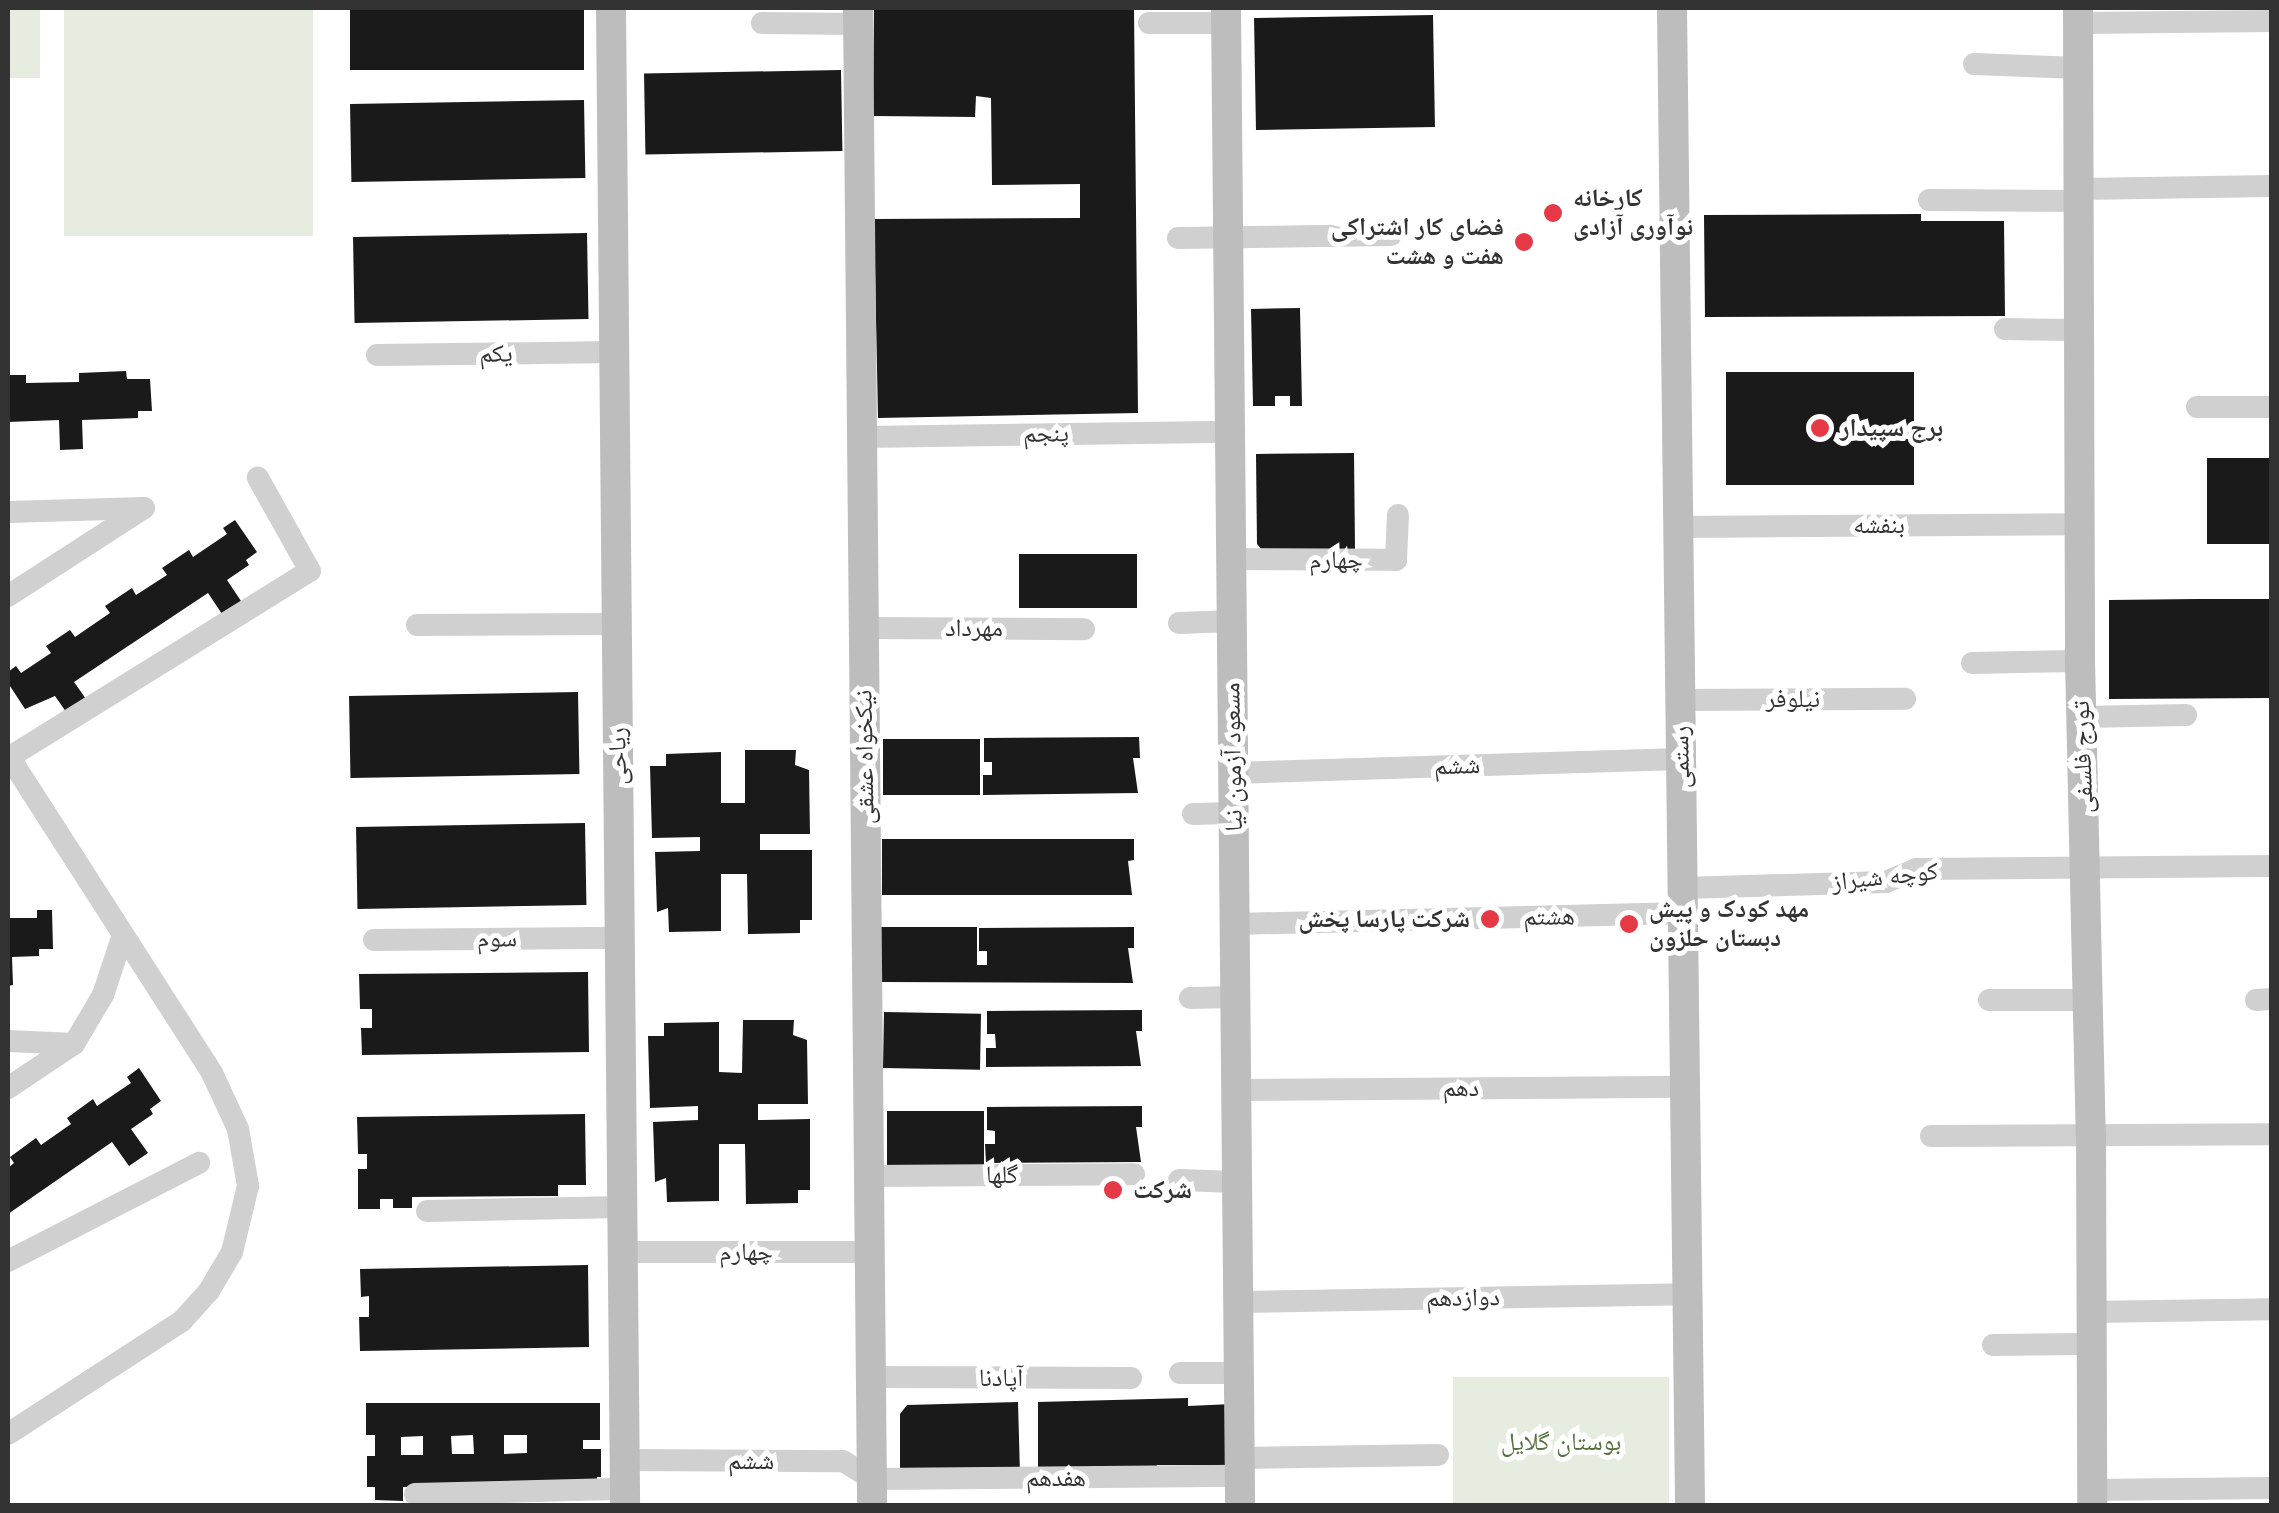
<!DOCTYPE html>
<meta charset="utf-8">
<style>
body{margin:0}
#map{position:relative;width:2279px;height:1513px;overflow:hidden;background:#fff;font-family:"DM Sans","Noto Naskh Arabic",sans-serif}
div>[style]{position:absolute}
[style*='--x']{left:calc(var(--x)*1px);top:calc(var(--y)*1px);width:calc(var(--w)*1px);rotate:calc(var(--a)*1deg)}
.green>*{inset:0;background:#e6ecdf;transform-origin:0 0}
.building>*{inset:0;background:#1a1a1a;transform-origin:0 0}
.street>*{height:22px;margin:-11px;padding:0 11px;transform-origin:11px;border-radius:11px;background:#d0d0d0}
.secondary>*{height:30px;margin:-15px;padding:0 15px;transform-origin:15px;border-radius:15px;background:#bdbdbd}
.dots>*{width:28px;height:28px;translate:-50% -50%;box-sizing:border-box;border:5px solid #fff;border-radius:50%}
span{translate:-50% -50%;white-space:nowrap;text-align:center;line-height:1.15;-webkit-text-stroke:10px #fff;paint-order:stroke}
.poi-label{font-size:25px;color:#333;font-weight:700}
.left{translate:0 -50%;text-align:left}
.right{translate:-100% -50%;text-align:right}
.street-label{font-size:25px;color:#333}
.park-label{font-size:25px;color:#56703f}
.frame{position:absolute;inset:0;border:10px solid #333;pointer-events:none}
</style>
<div id="map">
<div class="green">
<i style="left:8px;top:8px;width:32px;height:70px"></i>
<i style="left:64px;top:8px;width:249px;height:228px"></i>
<i style="left:1669px;top:1377px;width:128px;height:216px;rotate:90deg"></i>
</div>
<div class="building">
<i style="left:350px;top:8px;width:234px;height:62px"></i>
<i style="clip-path:polygon(874px 8px,1134px 8px,1138px 413px,878px 418px,874px 219px,1080px 218px,1080px 184px,992px 185px,991px 98px,976px 96px,975px 117px,873px 116px)"></i>
<i style="left:1433px;top:15px;width:112px;height:179px;rotate:89deg"></i>
<i style="left:841px;top:70px;width:81px;height:197px;rotate:89deg"></i>
<i style="left:584px;top:100px;width:78px;height:234px;rotate:89deg"></i>
<i style="clip-path:polygon(1921px 214px,1921px 221px,2004px 221px,2005px 316px,1705px 317px,1704px 215px)"></i>
<i style="left:587px;top:233px;width:86px;height:234px;rotate:89deg"></i>
<i style="clip-path:polygon(1300px 308px,1302px 406px,1290px 406px,1290px 396px,1275px 396px,1275px 406px,1253px 406px,1251px 309px)"></i>
<i style="clip-path:polygon(126px 371px,127px 379px,150px 379px,152px 411px,138px 411px,138px 418px,82px 420px,83px 449px,60px 450px,59px 420px,8px 422px,8px 375px,26px 375px,26px 383px,79px 382px,79px 373px)"></i>
<i style="left:1726px;top:372px;width:188px;height:113px"></i>
<i style="clip-path:polygon(1354px 453px,1355px 549px,1262px 550px,1257px 544px,1256px 454px)"></i>
<i style="left:2272px;top:458px;width:86px;height:65px;rotate:90deg"></i>
<i style="clip-path:polygon(235px 520px,257px 552px,246px 560px,249px 565px,227px 580px,243px 604px,224px 617px,208px 593px,74px 682px,91px 706px,71px 719px,55px 696px,25px 709px,8px 683px,8px 672px,16px 666px,21px 673px,51px 653px,46px 646px,70px 630px,75px 637px,110px 613px,105px 606px,132px 588px,136px 595px,167px 575px,162px 568px,189px 550px,193px 557px,227px 534px,223px 528px)"></i>
<i style="left:1019px;top:554px;width:118px;height:54px"></i>
<i style="clip-path:polygon(2197px 599px,2272px 599px,2272px 698px,2109px 699px,2109px 600px)"></i>
<i style="left:578px;top:692px;width:82px;height:229px;rotate:89deg"></i>
<i style="clip-path:polygon(1139px 737px,1140px 758px,1133px 758px,1138px 793px,983px 795px,983px 775px,992px 775px,992px 762px,984px 762px,984px 738px)"></i>
<i style="left:883px;top:739px;width:97px;height:56px"></i>
<i style="clip-path:polygon(745px 750px,796px 750px,795px 765px,809px 770px,810px 834px,760px 834px,760px 850px,812px 850px,812px 920px,800px 920px,800px 933px,748px 934px,747px 874px,721px 874px,721px 931px,669px 932px,668px 908px,657px 912px,655px 852px,700px 851px,700px 837px,652px 838px,650px 766px,666px 766px,666px 754px,721px 752px,721px 803px,745px 803px)"></i>
<i style="left:585px;top:823px;width:82px;height:229px;rotate:89deg"></i>
<i style="clip-path:polygon(882px 839px,1134px 839px,1134px 860px,1128px 861px,1132px 895px,882px 895px)"></i>
<i style="clip-path:polygon(37px 910px,52px 910px,53px 949px,39px 949px,39px 956px,12px 957px,13px 985px,8px 986px,8px 918px,37px 918px)"></i>
<i style="clip-path:polygon(880px 927px,977px 927px,977px 965px,987px 965px,987px 951px,979px 951px,979px 928px,1134px 927px,1134px 948px,1128px 948px,1133px 983px,880px 982px)"></i>
<i style="clip-path:polygon(588px 972px,589px 1052px,362px 1055px,361px 1028px,372px 1028px,372px 1009px,360px 1009px,359px 974px)"></i>
<i style="clip-path:polygon(1142px 1010px,1142px 1031px,1136px 1031px,1141px 1066px,986px 1067px,986px 1048px,996px 1048px,995px 1034px,987px 1034px,987px 1011px)"></i>
<i style="left:884px;top:1012px;width:97px;height:56px;rotate:1deg"></i>
<i style="clip-path:polygon(743px 1020px,794px 1020px,793px 1035px,807px 1040px,808px 1104px,758px 1104px,758px 1120px,810px 1119px,810px 1190px,798px 1190px,798px 1203px,746px 1204px,745px 1144px,719px 1144px,719px 1201px,667px 1202px,666px 1178px,655px 1182px,653px 1122px,698px 1120px,698px 1106px,650px 1108px,648px 1036px,664px 1036px,664px 1023px,719px 1022px,719px 1072px,742px 1073px)"></i>
<i style="clip-path:polygon(139px 1068px,161px 1101px,150px 1109px,153px 1114px,131px 1129px,148px 1153px,129px 1166px,112px 1142px,8px 1214px,8px 1168px,14px 1163px,10px 1157px,36px 1138px,41px 1145px,71px 1124px,67px 1118px,93px 1099px,97px 1106px,131px 1083px,127px 1077px)"></i>
<i style="clip-path:polygon(1142px 1106px,1142px 1127px,1136px 1127px,1141px 1162px,986px 1163px,985px 1144px,995px 1144px,995px 1131px,987px 1130px,987px 1107px)"></i>
<i style="left:887px;top:1111px;width:97px;height:56px"></i>
<i style="clip-path:polygon(585px 1114px,586px 1185px,558px 1185px,558px 1196px,412px 1197px,412px 1208px,393px 1208px,393px 1199px,380px 1199px,380px 1209px,358px 1209px,358px 1169px,367px 1169px,367px 1154px,358px 1154px,357px 1117px)"></i>
<i style="clip-path:polygon(588px 1265px,589px 1347px,360px 1351px,359px 1317px,369px 1317px,369px 1296px,361px 1297px,360px 1269px)"></i>
<i style="clip-path:polygon(1188px 1398px,1188px 1406px,1232px 1404px,1226px 1465px,1157px 1465px,1156px 1471px,1038px 1475px,1038px 1402px)"></i>
<i style="clip-path:polygon(1018px 1402px,1020px 1474px,900px 1468px,900px 1414px,907px 1405px)"></i>
<i style="clip-path:polygon(evenodd,366px 1403px,600px 1403px,600px 1440px,583px 1440px,583px 1449px,601px 1449px,601px 1477px,597px 1477px,597px 1486px,403px 1487px,403px 1501px,375px 1500px,375px 1487px,367px 1487px,367px 1456px,375px 1456px,375px 1435px,366px 1435px,366px 1403px,473px 1435px,474px 1454px,452px 1454px,451px 1436px,473px 1435px,366px 1403px,504px 1435px,527px 1435px,527px 1453px,504px 1454px,504px 1435px,366px 1403px,423px 1436px,423px 1455px,401px 1455px,401px 1437px,423px 1436px)"></i>
</div>
<div class="street">
<i style="--x:762;--y:23;--w:96;--a:0.6"></i>
<i style="--x:1149;--y:23;--w:77;--a:0"></i>
<i style="--x:2079;--y:23;--w:193;--a:-0.6"></i>
<i style="--x:1974;--y:64;--w:105;--a:2.2"></i>
<i style="--x:2080;--y:189;--w:192;--a:-0.9"></i>
<i style="--x:1929;--y:200;--w:152;--a:0.4"></i>
<i style="--x:1178;--y:238;--w:213;--a:-0.8"></i>
<i style="--x:2005;--y:329;--w:75;--a:0.8"></i>
<i style="--x:377;--y:355;--w:237;--a:-0.7"></i>
<i style="--x:2197;--y:407;--w:75;--a:0"></i>
<i style="--x:862;--y:437;--w:368;--a:-0.8"></i>
<i style="--x:8;--y:512;--w:136;--a:-1.7"></i>
<i style="--x:144;--y:508;--w:162;--a:147.1"></i>
<i style="--x:1678;--y:527;--w:402;--a:-0.4"></i>
<i style="--x:1231;--y:559;--w:165;--a:0.3"></i>
<i style="--x:1396;--y:560;--w:45;--a:-87.5"></i>
<i style="--x:1179;--y:623;--w:53;--a:-2.2"></i>
<i style="--x:417;--y:625;--w:200;--a:-0.3"></i>
<i style="--x:864;--y:628;--w:220;--a:0.3"></i>
<i style="--x:1972;--y:663;--w:108;--a:-1.1"></i>
<i style="--x:1680;--y:700;--w:225;--a:-0.3"></i>
<i style="--x:2082;--y:717;--w:104;--a:-1.1"></i>
<i style="--x:8;--y:755;--w:378;--a:57.3"></i>
<i style="--x:212;--y:1073;--w:62;--a:65.1"></i>
<i style="--x:238;--y:1129;--w:58;--a:80"></i>
<i style="--x:248;--y:1186;--w:68;--a:103.6"></i>
<i style="--x:232;--y:1252;--w:45;--a:120.5"></i>
<i style="--x:209;--y:1291;--w:40;--a:132"></i>
<i style="--x:182;--y:1321;--w:207;--a:147"></i>
<i style="--x:8;--y:758;--w:355;--a:-31.8"></i>
<i style="--x:310;--y:571;--w:107;--a:-119.2"></i>
<i style="--x:1233;--y:773;--w:448;--a:-1.8"></i>
<i style="--x:1193;--y:814;--w:41;--a:-1.4"></i>
<i style="--x:1683;--y:888;--w:203;--a:-1.7"></i>
<i style="--x:1886;--y:882;--w:33;--a:-23"></i>
<i style="--x:1916;--y:869;--w:356;--a:-0.5"></i>
<i style="--x:1235;--y:924;--w:448;--a:-1.4"></i>
<i style="--x:374;--y:940;--w:246;--a:-0.5"></i>
<i style="--x:1190;--y:998;--w:45;--a:-1.3"></i>
<i style="--x:1989;--y:1000;--w:100;--a:0"></i>
<i style="--x:2256;--y:1000;--w:16;--a:-4"></i>
<i style="--x:8;--y:1041;--w:66;--a:2.6"></i>
<i style="--x:8;--y:1088;--w:79;--a:-33.7"></i>
<i style="--x:74;--y:1044;--w:57;--a:-59.4"></i>
<i style="--x:103;--y:995;--w:63;--a:-71.6"></i>
<i style="--x:1236;--y:1090;--w:449;--a:-0.4"></i>
<i style="--x:1931;--y:1136;--w:341;--a:-0.3"></i>
<i style="--x:869;--y:1176;--w:265;--a:-0.4"></i>
<i style="--x:1179;--y:1180;--w:58;--a:2"></i>
<i style="--x:427;--y:1211;--w:196;--a:-1.2"></i>
<i style="--x:624;--y:1252;--w:245;--a:0"></i>
<i style="--x:8;--y:1261;--w:215;--a:-27.2"></i>
<i style="--x:1238;--y:1302;--w:450;--a:-1"></i>
<i style="--x:2091;--y:1312;--w:181;--a:-0.9"></i>
<i style="--x:1993;--y:1345;--w:98;--a:-0.6"></i>
<i style="--x:1180;--y:1373;--w:59;--a:0"></i>
<i style="--x:871;--y:1377;--w:260;--a:0.2"></i>
<i style="--x:1240;--y:1458;--w:198;--a:-0.9"></i>
<i style="--x:625;--y:1460;--w:218;--a:0.3"></i>
<i style="--x:843;--y:1461;--w:34;--a:32"></i>
<i style="--x:872;--y:1479;--w:368;--a:-0.5"></i>
<i style="--x:2092;--y:1490;--w:180;--a:-0.6"></i>
<i style="--x:415;--y:1494;--w:210;--a:-1.4"></i>
</div>
<div class="secondary">
<i style="--x:611;--y:8;--w:1498;--a:89.46"></i>
<i style="--x:858;--y:8;--w:1498;--a:89.46"></i>
<i style="--x:1226;--y:8;--w:1498;--a:89.46"></i>
<i style="--x:1672;--y:8;--w:1498;--a:89.31"></i>
<i style="--x:2078;--y:8;--w:653;--a:89.82"></i>
<i style="--x:2080;--y:661;--w:475;--a:88.7"></i>
<i style="--x:2091;--y:1136;--w:370;--a:89.8"></i>
</div>
<div class="dots">
<i style="left:1553px;top:213px;background:#e63946"></i>
<i style="left:1524px;top:242px;background:#e63946"></i>
<i style="left:1820px;top:428px;background:#e63946"></i>
<i style="left:1490px;top:919px;background:#e63946"></i>
<i style="left:1629px;top:924px;background:#e63946"></i>
<i style="left:1113px;top:1190px;background:#e63946"></i>
</div>
<div class="poi-label">
<span class="left" style="left:1573px;top:213px">کارخانه<br>نوآوری آزادی</span>
<span class="right" style="left:1504px;top:242px">فضای کار اشتراکی<br>هفت و هشت</span>
<span class="left" style="left:1840px;top:428px">برج سپیدار</span>
<span class="left" style="left:1649px;top:924px">مهد کودک و پیش<br>دبستان حلزون</span>
<span class="right" style="left:1470px;top:919px">شرکت پارسا پخش</span>
<span class="left" style="left:1133px;top:1190px">شرکت</span>
</div>
<div class="street-label">
<span style="left:496px;top:354px;rotate:-1deg">یکم</span>
<span style="left:1046px;top:434px;rotate:-1deg">پنجم</span>
<span style="left:1879px;top:525px">بنفشه</span>
<span style="left:1336px;top:560px">چهارم</span>
<span style="left:974px;top:628px">مهرداد</span>
<span style="left:1793px;top:699px">نیلوفر</span>
<span style="left:618px;top:756px;rotate:-91deg">ریاحی</span>
<span style="left:865px;top:757px;rotate:-91deg">نیکخواه عشقی</span>
<span style="left:1233px;top:757px;rotate:-91deg">مسعود آزمون نیا</span>
<span style="left:1681px;top:757px;rotate:-91deg">رستمی</span>
<span style="left:2083px;top:757px;rotate:-92deg">تورج فلسفی</span>
<span style="left:1457px;top:766px;rotate:-2deg">ششم</span>
<span style="left:1885px;top:877px;rotate:-6deg">کوچه شیراز</span>
<span style="left:1549px;top:917px;rotate:-1deg">هشتم</span>
<span style="left:497px;top:939px;rotate:-1deg">سوم</span>
<span style="left:1461px;top:1088px">دهم</span>
<span style="left:1002px;top:1175px">گلها</span>
<span style="left:746px;top:1252px">چهارم</span>
<span style="left:1463px;top:1298px;rotate:-1deg">دوازدهم</span>
<span style="left:1001px;top:1378px">آپادنا</span>
<span style="left:751px;top:1461px">ششم</span>
<span style="left:1056px;top:1478px">هفدهم</span>
</div>
<div class="park-label">
<span style="left:1561px;top:1442px">بوستان گلایل</span>
</div>
<div class="frame"></div>
</div>
